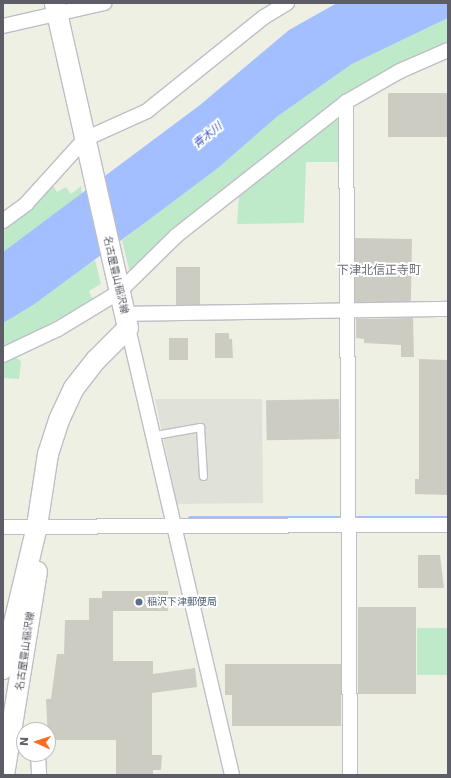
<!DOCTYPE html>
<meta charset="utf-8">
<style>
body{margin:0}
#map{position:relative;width:451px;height:778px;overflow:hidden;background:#eff0e4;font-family:"DejaVu Sans","Noto Sans JP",sans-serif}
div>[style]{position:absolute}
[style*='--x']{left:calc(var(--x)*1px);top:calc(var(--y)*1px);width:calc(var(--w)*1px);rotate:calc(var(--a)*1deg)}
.industrial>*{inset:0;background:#e0e1d8}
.green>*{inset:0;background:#beeaca;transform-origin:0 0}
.water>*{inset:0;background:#a4bfff}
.stream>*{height:5px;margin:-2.5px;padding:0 2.5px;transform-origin:2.5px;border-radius:2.5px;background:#a4bfff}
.building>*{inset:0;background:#cdccc3;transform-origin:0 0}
.roads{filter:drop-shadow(1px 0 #bebfc6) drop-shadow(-1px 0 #bebfc6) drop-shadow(0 1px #bebfc6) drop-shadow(0 -1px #bebfc6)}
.service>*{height:7px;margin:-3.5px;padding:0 3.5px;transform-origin:3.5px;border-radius:3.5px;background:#fff}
.minor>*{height:14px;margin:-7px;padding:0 7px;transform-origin:7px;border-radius:7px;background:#fff}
.secondary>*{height:20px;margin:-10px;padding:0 10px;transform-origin:10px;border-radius:10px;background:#fff}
.dots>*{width:11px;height:11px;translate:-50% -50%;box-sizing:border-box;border:2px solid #fff;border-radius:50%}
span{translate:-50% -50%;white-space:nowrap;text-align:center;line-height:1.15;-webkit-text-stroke:4px #fff;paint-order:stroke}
.street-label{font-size:10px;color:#5c5d66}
.service-label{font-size:10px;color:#4e5e75}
.left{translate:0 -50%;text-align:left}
.water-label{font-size:11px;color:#3b5acf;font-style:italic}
.quarter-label{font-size:12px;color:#6c6f78}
.frame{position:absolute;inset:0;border:4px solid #5c5d66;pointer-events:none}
.north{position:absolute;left:16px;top:722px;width:40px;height:40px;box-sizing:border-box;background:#fff;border:1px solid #bebec2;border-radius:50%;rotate:273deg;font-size:11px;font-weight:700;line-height:16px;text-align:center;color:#5c5d66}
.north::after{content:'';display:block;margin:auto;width:14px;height:18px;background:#fa6c20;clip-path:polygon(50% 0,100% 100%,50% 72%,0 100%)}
</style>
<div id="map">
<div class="industrial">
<i style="clip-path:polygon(155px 399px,262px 399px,263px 503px,177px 504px)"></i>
</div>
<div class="green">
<i style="clip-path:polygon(448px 18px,448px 42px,347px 96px,294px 133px,130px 273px,122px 240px,218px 168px,278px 116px,352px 64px)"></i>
<i style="clip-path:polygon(332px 117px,341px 120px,341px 162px,306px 162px,304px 223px,237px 224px,239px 194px)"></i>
<i style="clip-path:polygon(52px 184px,57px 192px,66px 187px,71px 194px,81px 186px,82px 194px,3px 252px,3px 226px)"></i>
<i style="clip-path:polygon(95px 260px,101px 284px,89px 291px,93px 300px,3px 349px,3px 323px)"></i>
<i style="clip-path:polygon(13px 356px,21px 361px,19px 379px,3px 378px,3px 361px)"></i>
<i style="left:417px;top:628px;width:31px;height:47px"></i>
</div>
<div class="water">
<i style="clip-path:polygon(337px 3px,448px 3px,448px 18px,352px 64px,278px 116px,218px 168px,146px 222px,33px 305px,3px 323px,3px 252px,200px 105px,289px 30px)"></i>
</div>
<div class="stream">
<i style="--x:190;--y:518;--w:149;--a:0"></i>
<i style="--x:357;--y:518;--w:91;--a:0"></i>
</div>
<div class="building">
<i style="left:448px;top:93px;width:44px;height:60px;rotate:90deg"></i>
<i style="left:355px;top:238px;width:57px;height:64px;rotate:1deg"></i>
<i style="left:176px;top:267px;width:24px;height:38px"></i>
<i style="clip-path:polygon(413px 318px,414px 357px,401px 357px,401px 345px,364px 343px,364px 339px,356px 338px,356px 319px)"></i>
<i style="clip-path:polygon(215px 333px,229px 333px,229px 339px,232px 339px,233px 358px,215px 358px)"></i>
<i style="left:169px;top:338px;width:19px;height:22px"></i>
<i style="clip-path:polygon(419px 359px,447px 360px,448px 495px,415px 494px,415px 479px,419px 479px)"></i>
<i style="left:339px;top:399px;width:40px;height:73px;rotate:89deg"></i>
<i style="clip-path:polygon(418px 555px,440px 555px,444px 588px,418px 588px)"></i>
<i style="clip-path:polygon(102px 591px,168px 591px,168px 611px,113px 611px,113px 661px,153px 661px,153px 674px,195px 668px,197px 687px,152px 693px,152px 755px,162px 755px,161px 770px,153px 770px,153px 775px,116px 775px,116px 740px,48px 740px,46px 699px,51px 699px,57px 654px,64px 654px,65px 620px,89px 620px,89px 598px,102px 598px)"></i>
<i style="left:358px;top:607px;width:58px;height:87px"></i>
<i style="clip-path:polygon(225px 664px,341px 664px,341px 726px,232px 726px,232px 695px,225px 695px)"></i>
</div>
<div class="roads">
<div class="service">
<i style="--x:155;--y:435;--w:46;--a:-10.1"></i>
<i style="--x:200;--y:427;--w:49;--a:86.5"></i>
</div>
<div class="minor">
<i style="--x:3;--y:26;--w:104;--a:-12.8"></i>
<i style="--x:346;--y:102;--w:673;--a:89.66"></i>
<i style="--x:3;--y:221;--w:29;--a:-36"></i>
<i style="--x:26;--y:204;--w:88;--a:-47.8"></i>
<i style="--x:85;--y:139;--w:68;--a:-24.3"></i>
<i style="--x:147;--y:111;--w:150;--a:-38.8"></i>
<i style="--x:264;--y:17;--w:27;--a:-31"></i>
<i style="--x:125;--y:314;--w:323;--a:-0.9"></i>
<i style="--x:128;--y:328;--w:459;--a:76.9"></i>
<i style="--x:3;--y:355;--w:61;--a:-25.3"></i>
<i style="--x:58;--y:329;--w:71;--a:-31.2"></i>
<i style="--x:119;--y:292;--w:80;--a:-44.5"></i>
<i style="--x:176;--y:236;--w:216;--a:-38.2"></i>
<i style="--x:346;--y:102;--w:62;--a:-29.9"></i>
<i style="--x:400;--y:71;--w:52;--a:-23.6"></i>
<i style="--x:3;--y:527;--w:445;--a:-0.3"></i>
<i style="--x:38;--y:754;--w:21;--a:87"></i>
</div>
<div class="secondary">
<i style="--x:3;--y:669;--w:147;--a:-76.6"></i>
<i style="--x:37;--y:526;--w:73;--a:-81.3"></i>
<i style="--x:48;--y:454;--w:36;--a:-72"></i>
<i style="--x:59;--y:420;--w:35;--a:-65"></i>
<i style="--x:74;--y:388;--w:36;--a:-52"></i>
<i style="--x:96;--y:360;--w:45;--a:-45"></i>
<i style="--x:128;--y:328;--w:333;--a:-102.7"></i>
<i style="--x:4;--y:775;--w:206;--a:-80.8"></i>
</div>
</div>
<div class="dots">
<i style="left:139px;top:602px;background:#5c6f8a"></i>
</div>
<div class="street-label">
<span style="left:116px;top:275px;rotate:77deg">名古屋豊山稲沢線</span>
<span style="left:25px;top:651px;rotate:-82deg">名古屋豊山稲沢線</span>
</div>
<div class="service-label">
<span class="left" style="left:147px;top:602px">稲沢下津郵便局</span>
</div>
<div class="water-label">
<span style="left:208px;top:136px;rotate:-39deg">青木川</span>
</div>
<div class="quarter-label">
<span style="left:379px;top:271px">下津北信正寺町</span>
</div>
<div class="frame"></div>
<div class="north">N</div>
</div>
